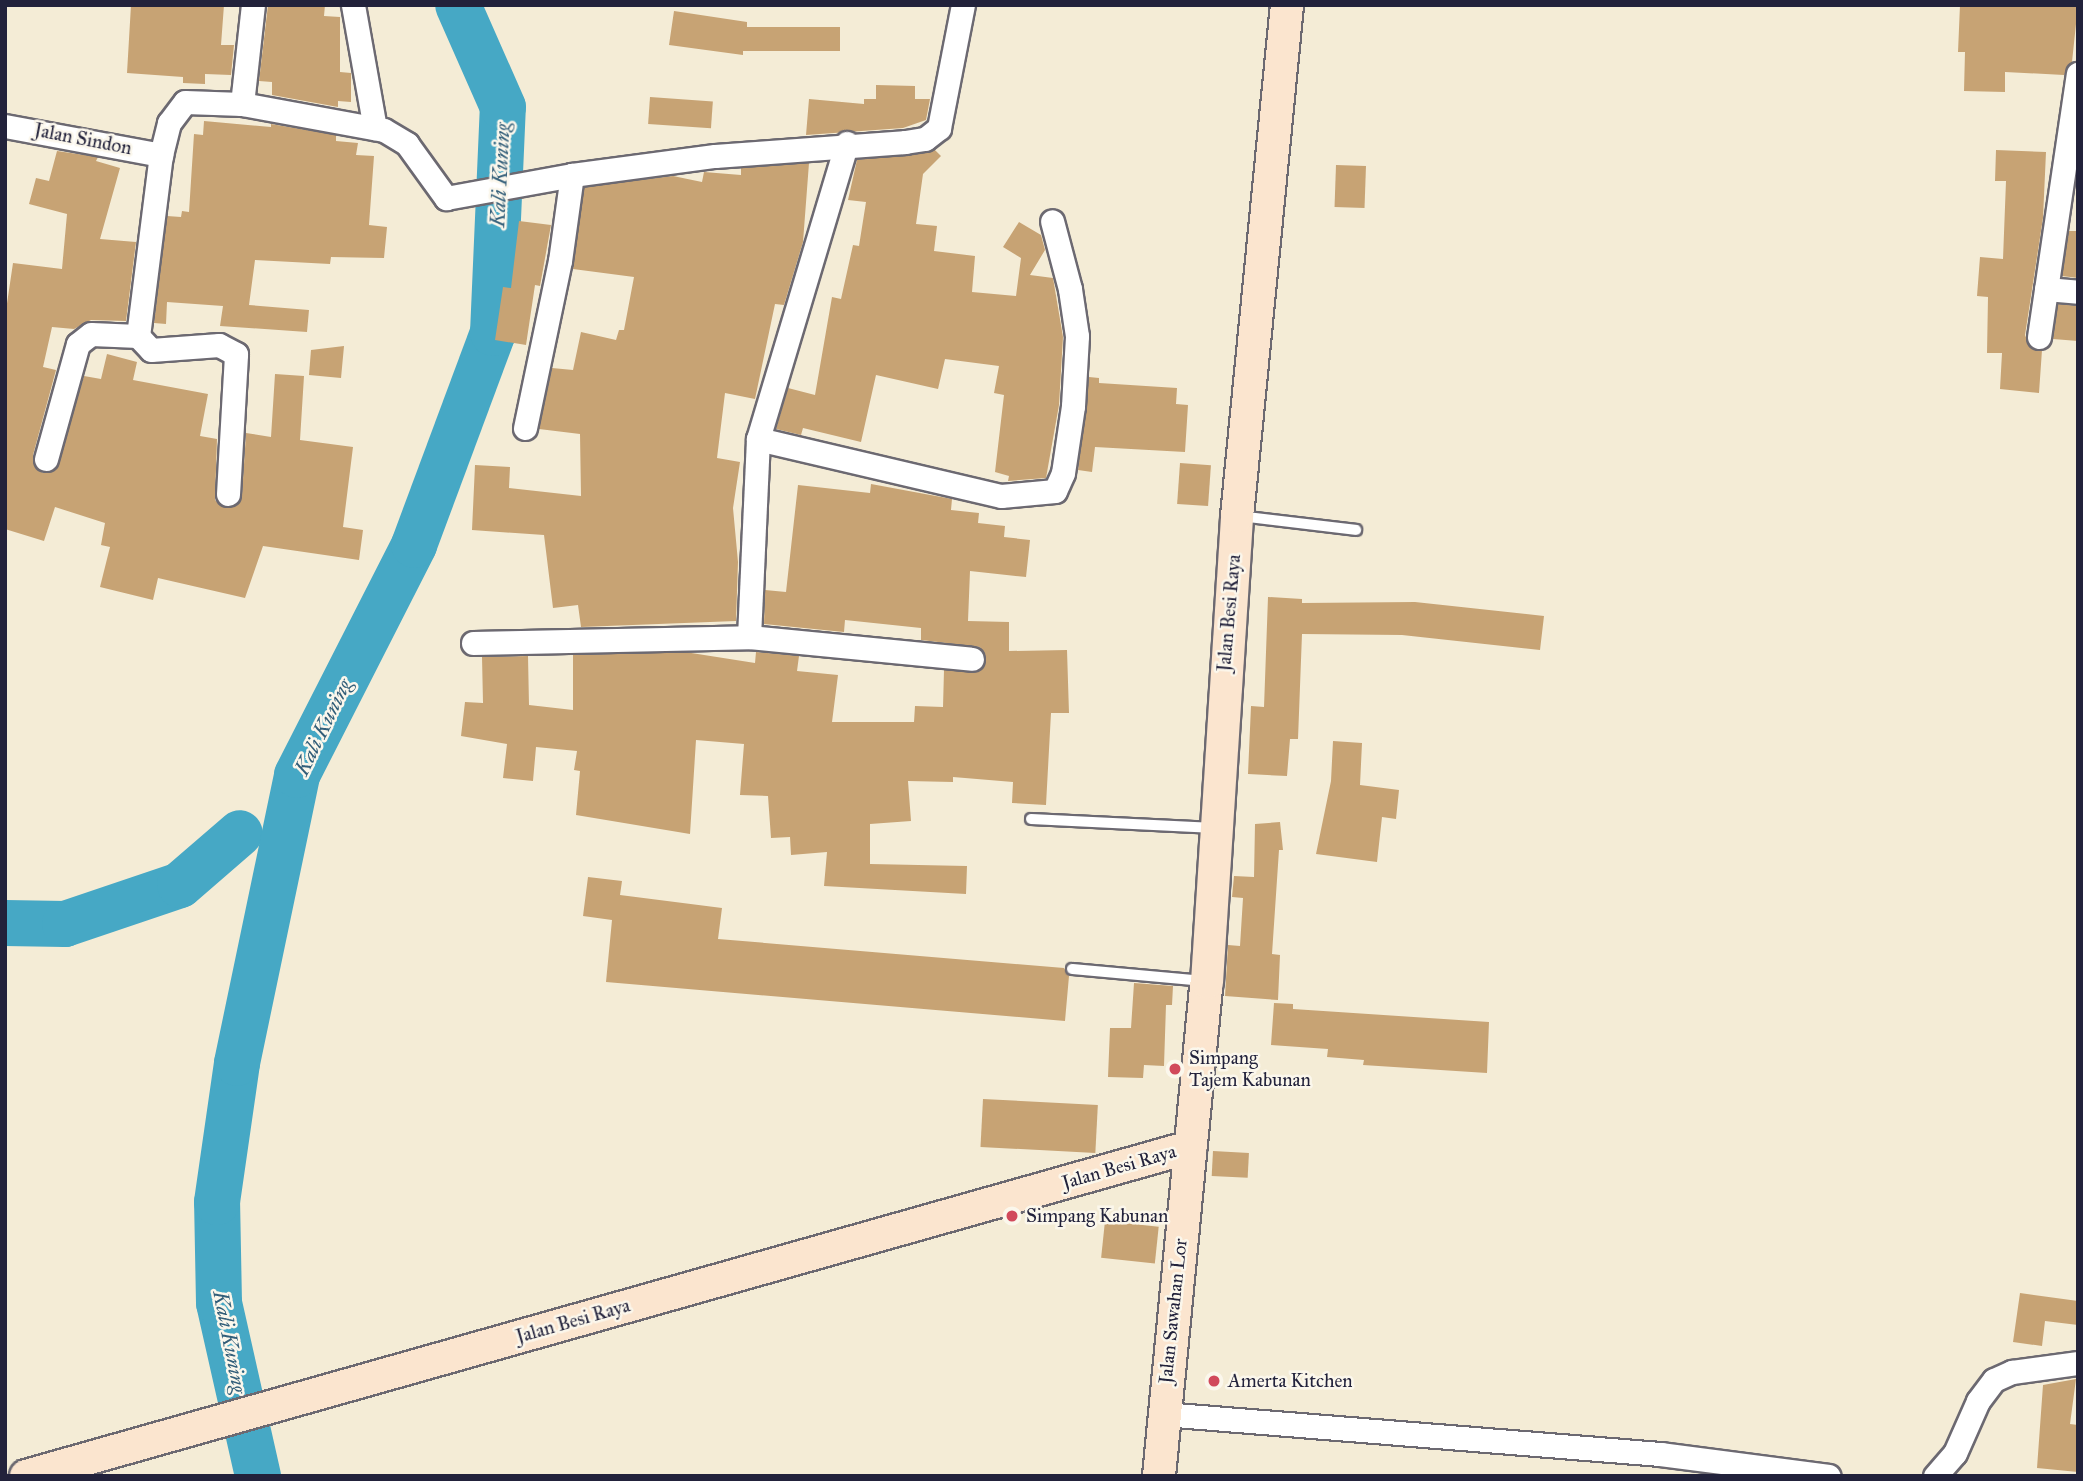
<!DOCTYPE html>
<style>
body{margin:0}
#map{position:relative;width:2083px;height:1481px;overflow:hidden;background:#f4ecd6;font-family:"IM FELL Great Primer",serif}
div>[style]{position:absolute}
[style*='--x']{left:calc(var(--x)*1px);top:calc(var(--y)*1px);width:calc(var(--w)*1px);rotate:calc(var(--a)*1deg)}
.river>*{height:46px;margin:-23px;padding:0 23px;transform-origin:23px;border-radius:23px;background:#46a8c5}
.building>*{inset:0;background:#c7a374;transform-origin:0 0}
.roads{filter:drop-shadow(2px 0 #6c6971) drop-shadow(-2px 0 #6c6971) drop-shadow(0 2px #6c6971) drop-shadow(0 -2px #6c6971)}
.lane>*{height:10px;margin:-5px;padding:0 5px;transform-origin:5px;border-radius:5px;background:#fff}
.street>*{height:23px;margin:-11.5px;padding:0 11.5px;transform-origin:11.5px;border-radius:11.5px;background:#fff}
.secondary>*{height:32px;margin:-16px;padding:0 16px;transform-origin:16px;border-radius:16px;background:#fbe5cf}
.dots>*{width:19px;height:19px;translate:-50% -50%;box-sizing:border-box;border:4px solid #fbf7ec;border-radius:50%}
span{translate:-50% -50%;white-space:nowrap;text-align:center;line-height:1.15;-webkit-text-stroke:5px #fbf7ec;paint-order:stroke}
.street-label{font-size:19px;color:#22223b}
.poi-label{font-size:19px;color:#22223b}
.left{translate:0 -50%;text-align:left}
.water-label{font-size:21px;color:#325e79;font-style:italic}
.frame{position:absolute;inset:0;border:7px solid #22223b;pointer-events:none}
</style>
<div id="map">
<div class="river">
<i style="--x:5;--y:923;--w:60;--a:1"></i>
<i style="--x:65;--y:924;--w:121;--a:-18.7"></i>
<i style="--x:180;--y:885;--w:79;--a:-40.9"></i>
<i style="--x:258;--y:1476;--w:177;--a:-102.7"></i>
<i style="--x:219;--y:1303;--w:101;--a:-91.1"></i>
<i style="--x:217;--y:1202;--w:140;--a:-81.8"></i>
<i style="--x:237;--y:1063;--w:294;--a:-78.2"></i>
<i style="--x:297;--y:775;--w:258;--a:-63"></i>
<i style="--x:414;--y:545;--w:226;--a:-69.6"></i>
<i style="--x:493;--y:333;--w:226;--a:-87.5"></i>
<i style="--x:503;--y:107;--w:111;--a:-113.8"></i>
</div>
<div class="building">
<i style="clip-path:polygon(131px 5px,224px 5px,221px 45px,234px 45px,231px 75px,205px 74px,205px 84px,183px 83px,183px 77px,127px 73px)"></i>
<i style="clip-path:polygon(268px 5px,325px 5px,324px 16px,340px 17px,340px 72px,351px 73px,351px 102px,338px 101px,338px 107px,272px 95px,272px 82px,259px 81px)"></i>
<i style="clip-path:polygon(1960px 5px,2078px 5px,2072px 62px,2064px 75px,2005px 72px,2005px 92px,1964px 91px,1965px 52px,1958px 52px)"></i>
<i style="clip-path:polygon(674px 11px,747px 22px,747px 27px,840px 27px,840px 51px,743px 51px,743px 55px,669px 45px)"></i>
<i style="clip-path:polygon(876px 85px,915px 86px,915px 99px,930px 99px,926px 120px,903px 128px,806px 135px,809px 99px,864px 104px,864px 99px,876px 99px)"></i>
<i style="left:650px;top:97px;width:63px;height:27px;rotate:4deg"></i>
<i style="clip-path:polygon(204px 121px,271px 127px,271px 124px,336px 135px,336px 141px,358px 143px,356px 155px,374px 156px,369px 225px,387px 227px,384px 258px,331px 257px,330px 264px,255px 260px,249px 305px,309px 310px,307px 332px,220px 326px,223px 306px,167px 302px,166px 324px,154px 323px,167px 216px,181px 217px,182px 211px,189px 212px,194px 134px,203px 135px)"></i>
<i style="clip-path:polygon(934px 149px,941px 156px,923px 174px,916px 224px,937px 226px,934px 251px,975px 256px,972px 292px,1016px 296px,1021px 258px,1003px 247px,1019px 222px,1041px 235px,1045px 250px,1030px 275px,1053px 278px,1063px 337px,1059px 405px,1046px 478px,1008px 481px,1009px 476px,995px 472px,1004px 395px,994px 393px,999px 366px,945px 359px,938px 389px,876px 375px,861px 442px,803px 428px,801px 435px,776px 429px,788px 388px,815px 395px,832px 297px,841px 299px,853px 245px,859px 246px,866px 202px,848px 200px,857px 160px)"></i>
<i style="clip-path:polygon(1996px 150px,2046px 152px,2043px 218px,2025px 335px,2030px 347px,2042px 350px,2039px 393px,2000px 389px,2002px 353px,1987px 353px,1988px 297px,1977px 296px,1980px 257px,2003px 259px,2006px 181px,1995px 181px)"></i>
<i style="clip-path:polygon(57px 151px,98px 157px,96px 161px,120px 168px,100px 239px,136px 242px,126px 321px,91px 320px,74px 329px,52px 327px,43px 367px,56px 370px,33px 455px,36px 468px,43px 473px,56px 468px,84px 376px,101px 379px,107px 354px,137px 362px,133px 380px,208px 394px,200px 436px,217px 439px,215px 500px,221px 506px,234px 507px,242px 495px,246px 433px,271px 437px,275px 374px,304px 376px,300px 440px,353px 447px,343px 527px,363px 530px,359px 560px,263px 546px,245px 598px,158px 578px,153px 600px,100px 587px,110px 547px,101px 545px,105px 523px,55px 507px,44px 541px,5px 529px,5px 317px,13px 263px,62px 269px,67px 214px,29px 204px,36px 178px,49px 181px)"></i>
<i style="clip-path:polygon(809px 163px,803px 242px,784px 305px,775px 304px,755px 399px,725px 393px,717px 458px,740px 462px,733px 508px,738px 562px,736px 621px,581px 627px,578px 605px,553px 608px,544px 535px,472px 530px,475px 465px,510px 467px,509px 488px,581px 496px,580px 434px,539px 429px,552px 368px,573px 370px,581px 332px,616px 340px,619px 330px,624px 330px,634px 277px,573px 269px,584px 187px,673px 176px,702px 182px,704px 172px,741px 175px,741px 168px)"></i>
<i style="left:1336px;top:165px;width:30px;height:42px;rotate:2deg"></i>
<i style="clip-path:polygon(519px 221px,551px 225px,540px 286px,535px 285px,526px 345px,495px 340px,503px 287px,511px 288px)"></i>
<i style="clip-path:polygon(2069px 231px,2078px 231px,2078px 278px,2062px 276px)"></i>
<i style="clip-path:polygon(2058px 304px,2078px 306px,2078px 341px,2053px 339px)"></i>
<i style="clip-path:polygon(344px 346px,341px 378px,309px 375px,311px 350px)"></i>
<i style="clip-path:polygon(1089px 377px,1099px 378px,1099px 383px,1177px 388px,1176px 404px,1188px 405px,1185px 452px,1095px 447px,1092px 472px,1078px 470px)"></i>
<i style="left:1180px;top:463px;width:31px;height:41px;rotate:4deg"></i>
<i style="clip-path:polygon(871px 484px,952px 499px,951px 510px,979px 513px,978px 523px,1005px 526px,1004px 537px,1030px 540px,1026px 577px,970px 571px,968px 621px,1009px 622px,1009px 651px,1067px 650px,1069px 713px,1051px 713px,1046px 805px,1012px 803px,1013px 782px,953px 777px,953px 782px,908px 781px,911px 821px,870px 824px,870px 864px,967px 866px,966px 894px,824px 886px,827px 852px,791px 855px,790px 837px,771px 838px,768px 796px,740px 795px,744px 744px,696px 740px,690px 834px,576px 815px,580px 771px,574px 770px,577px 751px,536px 747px,533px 781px,503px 778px,507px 744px,461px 736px,465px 702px,483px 703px,482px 657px,528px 656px,529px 705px,573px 710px,573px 655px,685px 652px,755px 663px,756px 652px,799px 656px,797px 671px,838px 675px,832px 722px,914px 722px,915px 706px,943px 707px,944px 670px,978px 671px,986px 660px,980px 647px,921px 640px,921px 628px,845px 620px,844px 632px,764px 624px,765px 590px,786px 592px,798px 485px,870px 493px)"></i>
<i style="clip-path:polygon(1268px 597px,1302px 599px,1302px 603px,1415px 602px,1544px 616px,1540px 650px,1402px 635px,1302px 634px,1298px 739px,1290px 739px,1287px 776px,1248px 774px,1251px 706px,1264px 707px)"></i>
<i style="clip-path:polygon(1333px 741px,1362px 743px,1360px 785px,1399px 790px,1396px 819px,1382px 817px,1377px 862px,1316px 854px,1331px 781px)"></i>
<i style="clip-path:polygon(1280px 822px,1283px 850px,1279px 850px,1272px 954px,1280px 955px,1278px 1000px,1225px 996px,1228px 945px,1240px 946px,1243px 898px,1232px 897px,1234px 876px,1254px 877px,1255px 824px)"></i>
<i style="clip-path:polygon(588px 877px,622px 881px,620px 895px,722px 908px,718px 939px,1064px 968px,1069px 976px,1065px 1021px,606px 982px,612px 920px,583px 916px)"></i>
<i style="clip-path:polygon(1134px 983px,1173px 986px,1172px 1005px,1166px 1005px,1164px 1066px,1144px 1065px,1143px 1078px,1108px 1077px,1110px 1028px,1131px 1028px)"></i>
<i style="clip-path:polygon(1274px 1003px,1293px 1004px,1293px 1009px,1489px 1022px,1487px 1073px,1363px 1065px,1364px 1060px,1327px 1057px,1328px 1049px,1271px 1045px)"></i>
<i style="left:983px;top:1099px;width:115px;height:48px;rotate:3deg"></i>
<i style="left:1213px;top:1151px;width:36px;height:25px;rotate:3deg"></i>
<i style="left:1105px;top:1221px;width:54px;height:37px;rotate:6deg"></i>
<i style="clip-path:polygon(2020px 1293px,2078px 1301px,2078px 1325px,2045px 1321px,2042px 1346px,2013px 1342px)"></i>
<i style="clip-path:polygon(2076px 1379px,2070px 1424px,2078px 1425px,2078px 1472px,2037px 1468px,2043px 1385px)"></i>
</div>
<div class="roads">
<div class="lane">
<i style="--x:1239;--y:516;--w:118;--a:6.8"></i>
<i style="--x:1031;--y:819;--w:184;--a:2.8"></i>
<i style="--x:1072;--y:969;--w:133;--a:5.2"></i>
</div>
<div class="street">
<i style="--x:353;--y:5;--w:125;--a:79.9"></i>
<i style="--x:242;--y:104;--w:100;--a:-83.7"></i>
<i style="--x:5;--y:126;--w:159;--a:10.5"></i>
<i style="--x:2046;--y:289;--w:32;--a:5"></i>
<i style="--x:2039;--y:337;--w:266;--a:-81.6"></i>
<i style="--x:525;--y:428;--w:171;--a:-78.2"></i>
<i style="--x:560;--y:261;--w:87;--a:-82.1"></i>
<i style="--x:758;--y:439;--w:250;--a:13.2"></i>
<i style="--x:1001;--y:496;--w:54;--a:-5.3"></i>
<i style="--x:1055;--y:491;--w:20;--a:-66"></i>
<i style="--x:1063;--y:473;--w:68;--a:-81.5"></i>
<i style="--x:1073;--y:406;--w:70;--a:-86.7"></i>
<i style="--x:1077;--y:336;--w:48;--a:-98.5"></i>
<i style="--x:1070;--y:289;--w:70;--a:-104.8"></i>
<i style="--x:46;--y:459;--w:119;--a:-74.5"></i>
<i style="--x:78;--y:344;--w:16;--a:-38"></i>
<i style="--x:91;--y:334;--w:47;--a:2.4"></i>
<i style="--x:228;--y:494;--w:140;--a:-86.7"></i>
<i style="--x:236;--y:354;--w:19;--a:-152"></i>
<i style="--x:219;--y:345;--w:68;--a:175.8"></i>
<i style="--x:151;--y:350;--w:19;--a:-133"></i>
<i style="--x:138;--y:336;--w:182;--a:-82.8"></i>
<i style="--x:161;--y:155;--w:33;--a:-76"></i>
<i style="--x:169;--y:123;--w:26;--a:-53"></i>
<i style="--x:185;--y:102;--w:57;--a:2"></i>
<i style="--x:242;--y:104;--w:144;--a:10.4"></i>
<i style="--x:384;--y:130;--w:27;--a:31"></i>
<i style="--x:407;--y:144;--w:67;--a:54.2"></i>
<i style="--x:446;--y:198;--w:128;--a:-10.3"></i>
<i style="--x:572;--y:175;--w:144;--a:-7.6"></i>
<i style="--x:715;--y:156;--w:191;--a:-4.2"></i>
<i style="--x:905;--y:142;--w:20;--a:-9"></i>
<i style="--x:925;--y:139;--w:18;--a:-38"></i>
<i style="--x:939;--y:128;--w:125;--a:-79"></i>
<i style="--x:749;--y:637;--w:198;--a:-87.4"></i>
<i style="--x:758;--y:439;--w:309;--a:-73.3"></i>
<i style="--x:473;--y:643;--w:276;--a:-1.2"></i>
<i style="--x:749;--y:637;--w:224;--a:5.6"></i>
<i style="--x:1163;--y:1414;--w:499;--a:4.6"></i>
<i style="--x:1660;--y:1454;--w:170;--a:7.4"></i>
<i style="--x:1935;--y:1476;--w:30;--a:-49"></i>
<i style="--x:1955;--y:1453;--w:57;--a:-66.1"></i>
<i style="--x:1978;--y:1401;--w:26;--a:-53"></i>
<i style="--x:1994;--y:1380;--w:20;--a:-24"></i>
<i style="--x:2012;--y:1372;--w:67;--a:-7.8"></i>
</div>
<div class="secondary">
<i style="--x:26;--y:1476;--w:1210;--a:-15.78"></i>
<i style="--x:1159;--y:1476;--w:496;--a:-84.5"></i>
<i style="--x:1207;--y:982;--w:467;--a:-86.3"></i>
<i style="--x:1237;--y:516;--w:513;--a:-84.41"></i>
</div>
</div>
<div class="dots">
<i style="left:1175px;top:1069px;background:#d1495b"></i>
<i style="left:1012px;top:1216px;background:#d1495b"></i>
<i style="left:1214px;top:1381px;background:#d1495b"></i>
</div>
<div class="street-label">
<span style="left:83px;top:139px;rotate:11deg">Jalan Sindon</span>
<span style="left:1229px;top:613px;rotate:-85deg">Jalan Besi Raya</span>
<span style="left:1119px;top:1167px;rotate:-16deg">Jalan Besi Raya</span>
<span style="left:1173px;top:1311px;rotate:-84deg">Jalan Sawahan Lor</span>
<span style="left:573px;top:1321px;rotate:-16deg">Jalan Besi Raya</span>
</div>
<div class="poi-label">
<span class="left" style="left:1189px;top:1069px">Simpang<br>Tajem Kabunan</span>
<span class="left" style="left:1026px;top:1216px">Simpang Kabunan</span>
<span class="left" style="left:1228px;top:1381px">Amerta Kitchen</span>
</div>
<div class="water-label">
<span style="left:500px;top:175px;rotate:-87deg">Kali Kuning</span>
<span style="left:323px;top:727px;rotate:-64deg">Kali Kuning</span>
<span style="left:230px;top:1342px;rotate:79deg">Kali Kuning</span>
</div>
<div class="frame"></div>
</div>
